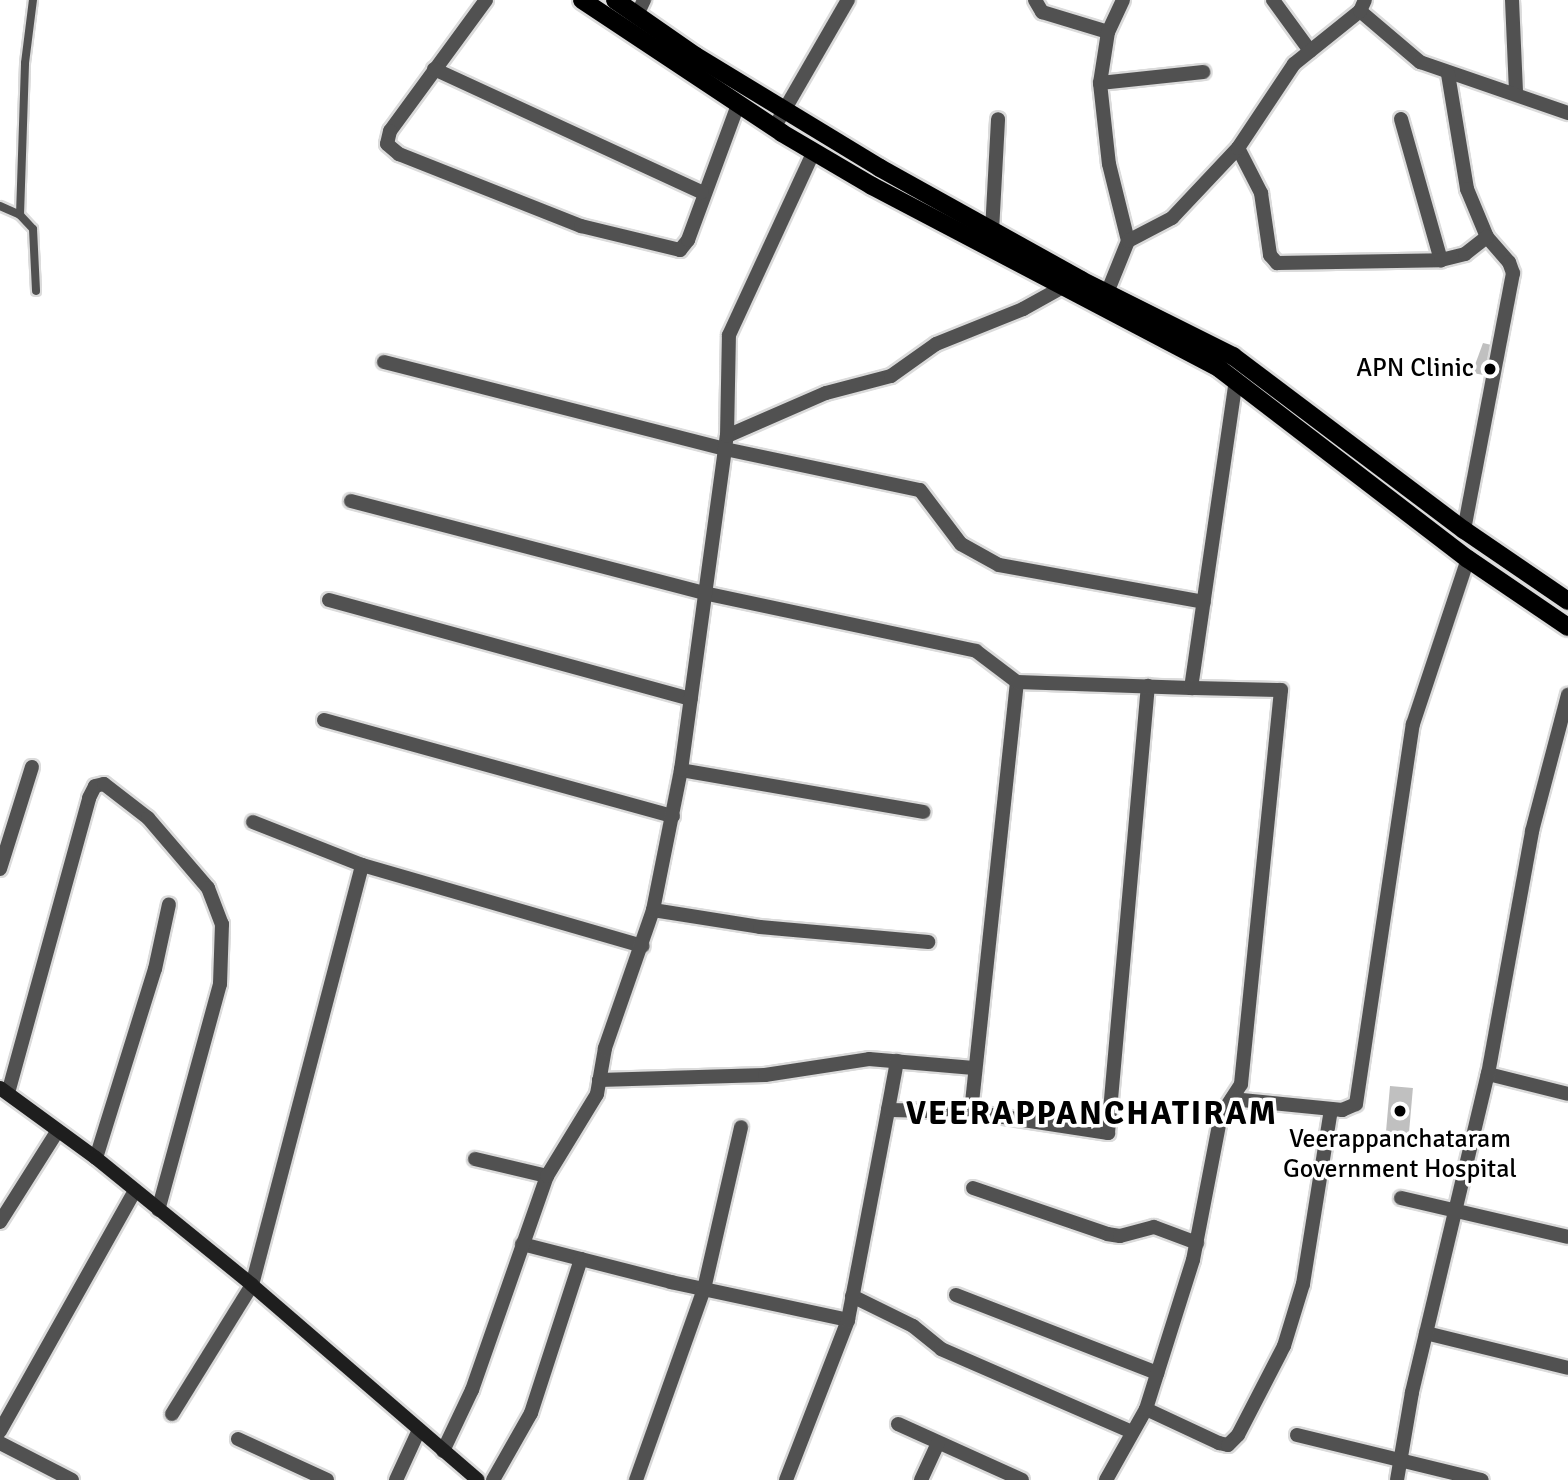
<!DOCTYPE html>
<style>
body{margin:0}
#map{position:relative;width:1568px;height:1480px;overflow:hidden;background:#fff;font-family:Signika,sans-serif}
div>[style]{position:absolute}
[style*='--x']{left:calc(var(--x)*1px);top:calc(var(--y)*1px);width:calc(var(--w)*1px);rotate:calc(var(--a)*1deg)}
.building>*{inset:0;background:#c0c0c0;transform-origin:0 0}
.roads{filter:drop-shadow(2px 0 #dbdbdb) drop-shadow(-2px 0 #dbdbdb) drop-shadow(0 2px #dbdbdb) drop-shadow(0 -2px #dbdbdb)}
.lane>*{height:8px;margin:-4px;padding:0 4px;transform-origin:4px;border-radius:4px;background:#515151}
.street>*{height:14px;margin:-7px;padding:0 7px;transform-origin:7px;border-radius:7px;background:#515151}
.secondary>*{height:14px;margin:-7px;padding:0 7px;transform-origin:7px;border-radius:7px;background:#1e1e1e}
.primary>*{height:18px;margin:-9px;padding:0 9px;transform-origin:9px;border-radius:9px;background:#000}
.dots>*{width:19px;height:19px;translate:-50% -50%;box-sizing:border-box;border:4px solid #fff;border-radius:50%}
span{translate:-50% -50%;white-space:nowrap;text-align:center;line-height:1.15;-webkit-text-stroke:7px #fff;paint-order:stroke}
.poi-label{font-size:26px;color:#000}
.right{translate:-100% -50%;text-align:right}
.district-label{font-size:33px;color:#000;font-weight:700;letter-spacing:2px}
</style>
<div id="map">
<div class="building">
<i style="clip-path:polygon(1483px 343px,1496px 346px,1490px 376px,1472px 373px)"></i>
<i style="left:1390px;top:1086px;width:23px;height:50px;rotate:5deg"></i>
</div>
<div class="roads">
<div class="lane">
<i style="--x:0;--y:206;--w:22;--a:24"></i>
<i style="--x:20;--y:215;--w:19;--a:47"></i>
<i style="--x:33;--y:229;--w:62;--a:87.2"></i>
<i style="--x:20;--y:215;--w:152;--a:-88.1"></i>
<i style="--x:25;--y:63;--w:64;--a:-82.8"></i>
</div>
<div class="street">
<i style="--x:486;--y:0;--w:162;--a:126.2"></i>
<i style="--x:390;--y:131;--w:13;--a:103"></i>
<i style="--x:387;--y:144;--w:16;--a:40"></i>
<i style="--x:399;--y:154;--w:196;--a:21.6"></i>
<i style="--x:581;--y:226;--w:102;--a:13.6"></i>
<i style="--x:680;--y:250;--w:13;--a:-51"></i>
<i style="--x:688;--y:240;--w:144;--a:-69.7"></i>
<i style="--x:1035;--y:0;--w:14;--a:60"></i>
<i style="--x:1042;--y:12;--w:69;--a:16.9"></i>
<i style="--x:1123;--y:0;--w:35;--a:115"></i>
<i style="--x:1108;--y:32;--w:52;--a:98.9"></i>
<i style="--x:1100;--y:83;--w:81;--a:83.7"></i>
<i style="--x:1109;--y:164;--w:79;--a:76.1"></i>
<i style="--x:1273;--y:0;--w:63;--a:54"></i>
<i style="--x:1512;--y:0;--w:92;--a:87.5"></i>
<i style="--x:1360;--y:11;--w:79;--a:40.4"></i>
<i style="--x:1420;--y:62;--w:157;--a:19"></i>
<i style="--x:637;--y:15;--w:17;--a:-65"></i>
<i style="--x:434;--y:69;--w:295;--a:24.7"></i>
<i style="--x:1448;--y:74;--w:117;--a:80.6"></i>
<i style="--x:1467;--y:189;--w:52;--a:67.4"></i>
<i style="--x:1487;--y:237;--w:33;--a:49"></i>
<i style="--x:1509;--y:262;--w:12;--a:70"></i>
<i style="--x:1513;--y:273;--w:262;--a:100.8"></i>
<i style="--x:1100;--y:83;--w:104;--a:-6.1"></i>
<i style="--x:1401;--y:119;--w:147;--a:74.2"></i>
<i style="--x:774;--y:128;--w:148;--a:-60"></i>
<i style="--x:1238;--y:148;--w:51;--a:62.9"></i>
<i style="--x:1261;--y:193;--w:63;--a:81.7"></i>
<i style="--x:1270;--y:255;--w:11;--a:49"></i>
<i style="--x:1277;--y:263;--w:164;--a:-1"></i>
<i style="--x:1441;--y:260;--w:25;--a:-14"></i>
<i style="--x:1465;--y:254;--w:28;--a:-38"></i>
<i style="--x:992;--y:231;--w:112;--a:-86.9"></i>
<i style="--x:1107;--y:293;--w:56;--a:-68"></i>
<i style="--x:1128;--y:241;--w:50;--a:-27.6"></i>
<i style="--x:1172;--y:218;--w:96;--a:-46.7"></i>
<i style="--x:1238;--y:148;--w:101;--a:-56.3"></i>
<i style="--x:1294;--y:64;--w:85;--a:-38.8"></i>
<i style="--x:1360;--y:11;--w:12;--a:-66"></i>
<i style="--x:384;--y:362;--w:352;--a:14.3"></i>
<i style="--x:725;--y:449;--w:199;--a:11.9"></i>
<i style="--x:920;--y:490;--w:68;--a:52.8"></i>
<i style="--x:961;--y:544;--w:43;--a:28.9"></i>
<i style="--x:999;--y:565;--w:208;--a:10.2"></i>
<i style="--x:727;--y:436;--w:108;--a:-23.5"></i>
<i style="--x:826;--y:393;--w:67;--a:-14.7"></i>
<i style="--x:891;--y:376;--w:55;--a:-35.4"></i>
<i style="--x:936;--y:344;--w:94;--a:-21.9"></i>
<i style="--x:1023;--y:309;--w:43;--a:-28.9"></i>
<i style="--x:351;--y:501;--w:365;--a:14.6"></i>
<i style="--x:704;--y:593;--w:278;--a:12"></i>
<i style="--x:976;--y:651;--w:51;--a:37.1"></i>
<i style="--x:329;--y:600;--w:375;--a:15.3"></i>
<i style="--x:324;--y:720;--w:362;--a:15.4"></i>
<i style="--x:681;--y:770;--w:246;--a:9.8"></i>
<i style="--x:253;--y:822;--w:117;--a:21.5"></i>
<i style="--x:0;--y:869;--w:107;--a:-72.6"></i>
<i style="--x:653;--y:910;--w:108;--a:9"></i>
<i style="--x:760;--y:927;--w:169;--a:5.1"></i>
<i style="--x:1488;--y:1074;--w:82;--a:14"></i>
<i style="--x:599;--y:1080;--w:166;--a:-1.7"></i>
<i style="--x:765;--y:1075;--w:105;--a:-8.7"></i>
<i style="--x:869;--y:1059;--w:105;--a:4.9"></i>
<i style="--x:8;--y:1093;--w:306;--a:-74.6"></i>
<i style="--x:89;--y:798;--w:13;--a:-63"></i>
<i style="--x:95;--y:786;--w:9;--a:-13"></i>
<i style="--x:104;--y:784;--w:56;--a:37.7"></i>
<i style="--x:148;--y:818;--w:92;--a:49.4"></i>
<i style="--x:208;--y:888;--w:39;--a:69"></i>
<i style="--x:222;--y:924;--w:60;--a:91.9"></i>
<i style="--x:220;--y:984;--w:234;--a:105.3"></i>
<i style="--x:1232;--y:1099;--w:111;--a:5.7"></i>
<i style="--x:1342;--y:1110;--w:15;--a:-23"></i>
<i style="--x:1356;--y:1104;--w:384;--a:-81.5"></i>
<i style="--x:1413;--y:724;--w:174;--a:-71.6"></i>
<i style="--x:888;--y:1110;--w:50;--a:-79.6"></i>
<i style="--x:971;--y:1112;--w:139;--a:8.7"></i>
<i style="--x:1108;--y:1133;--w:449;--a:-84.9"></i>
<i style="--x:96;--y:1158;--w:198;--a:-72.7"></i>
<i style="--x:155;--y:969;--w:66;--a:-77.8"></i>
<i style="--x:475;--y:1159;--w:74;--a:13.3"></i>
<i style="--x:973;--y:1188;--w:142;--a:18.9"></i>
<i style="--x:1107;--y:1234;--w:13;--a:9"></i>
<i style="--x:1120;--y:1236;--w:35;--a:-15"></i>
<i style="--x:1154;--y:1227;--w:46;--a:20.4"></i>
<i style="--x:1401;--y:1198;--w:171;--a:13.1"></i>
<i style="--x:0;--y:1222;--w:107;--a:-57.7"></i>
<i style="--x:522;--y:1244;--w:154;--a:14.3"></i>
<i style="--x:671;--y:1282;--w:181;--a:12.1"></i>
<i style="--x:956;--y:1295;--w:216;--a:21.2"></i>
<i style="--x:852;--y:1296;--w:68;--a:26.2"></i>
<i style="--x:913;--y:1326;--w:36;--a:39"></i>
<i style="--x:941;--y:1349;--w:208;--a:23.5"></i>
<i style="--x:1426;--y:1333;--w:146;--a:13.8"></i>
<i style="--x:1146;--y:1409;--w:81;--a:25"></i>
<i style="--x:1219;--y:1443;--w:9;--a:13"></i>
<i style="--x:1228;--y:1445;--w:14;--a:-45"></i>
<i style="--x:1238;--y:1435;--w:100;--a:-62.7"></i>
<i style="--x:1284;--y:1346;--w:65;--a:-73"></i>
<i style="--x:1303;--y:1284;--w:177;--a:-80.9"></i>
<i style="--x:172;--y:1414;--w:152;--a:-58.2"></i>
<i style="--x:252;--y:1285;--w:434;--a:-75.3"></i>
<i style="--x:362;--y:865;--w:292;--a:16.1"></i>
<i style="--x:898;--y:1424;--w:136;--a:24.3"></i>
<i style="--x:0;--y:1431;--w:274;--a:-60.7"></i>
<i style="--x:1297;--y:1435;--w:190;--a:13.7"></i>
<i style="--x:238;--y:1439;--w:98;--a:24.7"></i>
<i style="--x:0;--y:1443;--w:81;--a:27.2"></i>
<i style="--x:443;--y:1451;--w:68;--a:-64.6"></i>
<i style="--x:472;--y:1390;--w:227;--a:-70.7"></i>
<i style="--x:547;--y:1176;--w:96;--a:-58.6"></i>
<i style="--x:597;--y:1094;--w:47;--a:-80.1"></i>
<i style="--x:605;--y:1048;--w:146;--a:-70.8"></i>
<i style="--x:653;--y:910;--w:143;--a:-78.7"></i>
<i style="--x:681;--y:770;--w:337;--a:-82.2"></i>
<i style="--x:727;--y:436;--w:101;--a:-88.9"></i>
<i style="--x:729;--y:335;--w:203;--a:-65.2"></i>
<i style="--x:396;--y:1480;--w:55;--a:-65.3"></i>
<i style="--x:493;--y:1480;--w:77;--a:-60.4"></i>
<i style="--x:531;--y:1413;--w:162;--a:-72"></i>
<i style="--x:636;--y:1480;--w:203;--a:-70.4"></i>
<i style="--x:704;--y:1289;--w:166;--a:-77.1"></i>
<i style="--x:786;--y:1480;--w:172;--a:-68.8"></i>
<i style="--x:848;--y:1320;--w:214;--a:-79.2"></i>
<i style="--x:888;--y:1110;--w:83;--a:1.4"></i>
<i style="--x:971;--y:1112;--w:432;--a:-83.9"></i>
<i style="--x:1017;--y:682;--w:174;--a:2"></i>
<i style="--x:1191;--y:688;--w:310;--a:-81.7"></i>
<i style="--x:921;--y:1480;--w:41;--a:-65.3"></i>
<i style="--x:1106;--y:1480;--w:81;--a:-60.6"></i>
<i style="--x:1146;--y:1409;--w:156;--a:-72.5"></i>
<i style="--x:1193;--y:1260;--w:148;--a:-79.1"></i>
<i style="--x:1221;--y:1115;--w:37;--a:-57"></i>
<i style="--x:1241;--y:1084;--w:396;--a:-84.2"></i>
<i style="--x:1281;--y:690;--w:90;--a:-178.7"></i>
<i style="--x:1397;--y:1480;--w:89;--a:-80.3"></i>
<i style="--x:1412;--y:1392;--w:327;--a:-76.6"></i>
<i style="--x:1488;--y:1074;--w:247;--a:-79.7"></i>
<i style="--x:1532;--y:831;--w:141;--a:-75.2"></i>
</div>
<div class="secondary">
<i style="--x:0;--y:1088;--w:119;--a:36.1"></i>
<i style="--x:96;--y:1158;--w:201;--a:39.1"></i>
<i style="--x:252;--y:1285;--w:298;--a:40.8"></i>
</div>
<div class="primary">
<i style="--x:582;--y:0;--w:240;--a:33.6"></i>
<i style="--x:782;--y:133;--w:104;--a:30.5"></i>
<i style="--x:872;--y:186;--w:393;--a:27.7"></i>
<i style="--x:1220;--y:369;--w:312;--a:37.5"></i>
<i style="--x:1468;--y:559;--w:121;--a:34.2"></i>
<i style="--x:615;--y:0;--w:98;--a:34.7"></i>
<i style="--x:696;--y:56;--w:215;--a:31.3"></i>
<i style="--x:880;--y:168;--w:230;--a:29.1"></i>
<i style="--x:1081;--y:280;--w:170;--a:26.6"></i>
<i style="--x:1233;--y:356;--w:289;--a:37"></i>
<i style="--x:1464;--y:530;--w:126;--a:34.3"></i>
</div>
</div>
<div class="dots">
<i style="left:1490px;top:369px;background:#000"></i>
<i style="left:1400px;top:1111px;background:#000"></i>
</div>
<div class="poi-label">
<span class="right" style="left:1474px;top:369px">APN Clinic</span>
<span style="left:1400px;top:1155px">Veerappanchataram<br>Government Hospital</span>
</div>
<div class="district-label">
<span style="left:1092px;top:1114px">VEERAPPANCHATIRAM</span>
</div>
</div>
